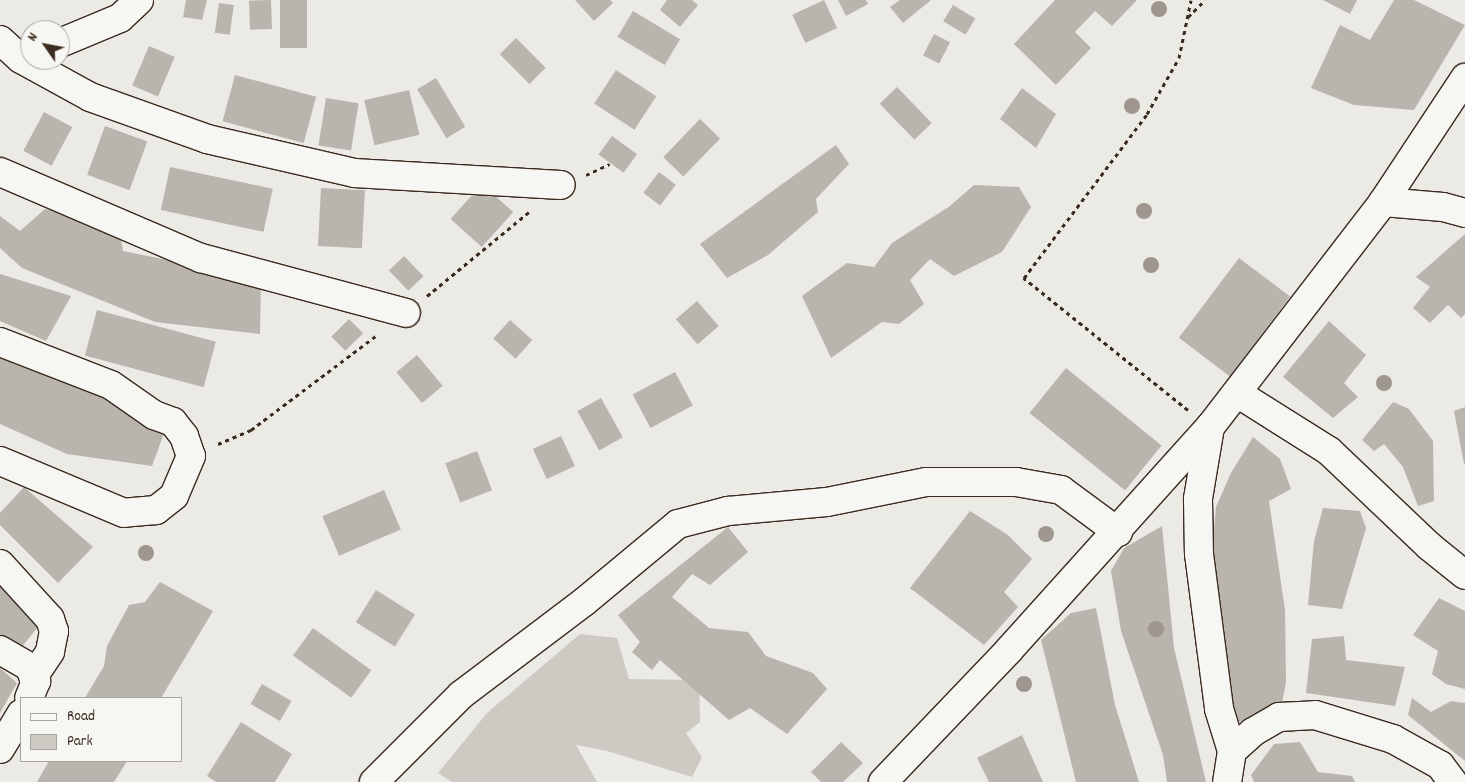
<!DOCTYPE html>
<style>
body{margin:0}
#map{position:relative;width:1465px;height:782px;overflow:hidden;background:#ebeae5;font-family:Dekko,sans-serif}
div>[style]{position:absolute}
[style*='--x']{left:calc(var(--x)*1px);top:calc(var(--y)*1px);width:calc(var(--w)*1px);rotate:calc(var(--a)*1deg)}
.green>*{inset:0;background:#cdcac4}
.building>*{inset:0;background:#bab4ae;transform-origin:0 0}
.path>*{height:3px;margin-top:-1.5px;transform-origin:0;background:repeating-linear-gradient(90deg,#3b2a1e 0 4px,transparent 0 8px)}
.roads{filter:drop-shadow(1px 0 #3b2a1e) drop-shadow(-1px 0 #3b2a1e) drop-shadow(0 1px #3b2a1e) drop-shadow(0 -1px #3b2a1e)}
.minor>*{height:28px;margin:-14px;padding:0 14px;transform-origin:14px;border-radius:14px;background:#f6f6f2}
.major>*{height:28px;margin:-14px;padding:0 14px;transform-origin:14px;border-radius:14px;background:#f6f6f2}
.trees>*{width:16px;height:16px;margin:-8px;border-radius:50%;background:#9f968f}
span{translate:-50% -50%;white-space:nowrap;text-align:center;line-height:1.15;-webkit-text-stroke:5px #f6f6f2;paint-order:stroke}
.legend{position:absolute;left:20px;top:697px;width:162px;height:65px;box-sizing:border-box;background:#f6f6f2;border:1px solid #aba49d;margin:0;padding:6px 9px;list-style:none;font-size:15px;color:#3b2a1e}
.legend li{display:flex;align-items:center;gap:10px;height:25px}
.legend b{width:25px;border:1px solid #aba49d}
.north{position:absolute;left:20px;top:20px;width:50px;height:50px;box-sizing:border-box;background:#f6f6f2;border:1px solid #aba49d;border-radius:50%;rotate:303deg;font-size:14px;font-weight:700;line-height:20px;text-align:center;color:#3b2a1e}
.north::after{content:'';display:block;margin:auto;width:18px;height:22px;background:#3b2a1e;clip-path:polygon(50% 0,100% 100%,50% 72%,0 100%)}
</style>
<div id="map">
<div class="green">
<i style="clip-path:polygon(580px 634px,617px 638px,629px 679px,699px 680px,700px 722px,686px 733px,702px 757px,692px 777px,607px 751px,576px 745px,597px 782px,452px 782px,438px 773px,487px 713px)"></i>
</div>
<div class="building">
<i style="clip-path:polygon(186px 0,207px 0,202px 20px,183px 17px)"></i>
<i style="left:271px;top:0;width:29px;height:22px;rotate:88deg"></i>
<i style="left:280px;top:0;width:27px;height:48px"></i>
<i style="clip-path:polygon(575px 0,610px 0,613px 3px,594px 21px)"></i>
<i style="clip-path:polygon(667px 0,692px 0,698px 5px,680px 27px,660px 10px)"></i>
<i style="left:824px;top:0;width:31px;height:35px;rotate:65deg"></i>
<i style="clip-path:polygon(838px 0,866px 0,868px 4px,846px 16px)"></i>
<i style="clip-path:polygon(900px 0,931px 0,903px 23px,890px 7px)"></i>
<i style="clip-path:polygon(1055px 0,1137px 0,1112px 26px,1095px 11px,1075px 32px,1091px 48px,1056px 85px,1014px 44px)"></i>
<i style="clip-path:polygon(1323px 0,1357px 0,1350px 14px)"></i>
<i style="clip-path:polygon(1394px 0,1414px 0,1465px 25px,1414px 110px,1354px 105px,1311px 88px,1340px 25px,1370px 40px)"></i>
<i style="left:219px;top:3px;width:15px;height:30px;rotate:8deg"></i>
<i style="left:953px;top:5px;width:26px;height:19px;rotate:31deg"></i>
<i style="left:633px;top:11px;width:55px;height:30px;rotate:31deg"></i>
<i style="left:934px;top:34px;width:18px;height:24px;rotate:27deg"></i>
<i style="left:516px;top:38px;width:42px;height:23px;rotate:45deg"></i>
<i style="left:149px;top:46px;width:28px;height:43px;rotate:23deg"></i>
<i style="left:616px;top:70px;width:48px;height:40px;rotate:33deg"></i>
<i style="left:235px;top:75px;width:84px;height:48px;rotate:15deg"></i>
<i style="left:436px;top:78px;width:57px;height:22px;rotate:59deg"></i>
<i style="left:897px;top:87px;width:50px;height:24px;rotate:46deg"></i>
<i style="clip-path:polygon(1022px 88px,1056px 114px,1036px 148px,1000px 119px)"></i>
<i style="left:409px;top:90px;width:46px;height:46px;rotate:77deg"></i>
<i style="left:326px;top:98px;width:33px;height:48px;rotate:9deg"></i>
<i style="left:44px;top:112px;width:32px;height:44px;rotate:28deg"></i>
<i style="left:700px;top:119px;width:28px;height:53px;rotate:44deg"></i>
<i style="left:105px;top:126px;width:45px;height:52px;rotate:20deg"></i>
<i style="left:612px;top:136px;width:31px;height:23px;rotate:36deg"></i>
<i style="clip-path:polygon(836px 145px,849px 164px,816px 199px,818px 212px,768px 255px,727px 278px,700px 244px)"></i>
<i style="left:170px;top:167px;width:105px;height:44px;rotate:12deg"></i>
<i style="left:659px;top:172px;width:21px;height:26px;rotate:37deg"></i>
<i style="left:482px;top:184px;width:42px;height:47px;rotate:42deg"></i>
<i style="clip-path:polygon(974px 185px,1019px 187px,1031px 207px,1002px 252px,954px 276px,930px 259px,910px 280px,924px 304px,899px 324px,882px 322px,831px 358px,802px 296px,847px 263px,874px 267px,892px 243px,950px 206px)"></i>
<i style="left:321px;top:188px;width:44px;height:58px;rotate:3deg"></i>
<i style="clip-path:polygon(45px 209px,119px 228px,123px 251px,261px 279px,260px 334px,155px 322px,22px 268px,0 248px,0 216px,20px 231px)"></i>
<i style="clip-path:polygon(1465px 234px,1465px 314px,1461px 318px,1448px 305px,1430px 323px,1413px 308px,1430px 287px,1416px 277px)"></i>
<i style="left:404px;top:256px;width:28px;height:21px;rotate:46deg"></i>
<i style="left:1239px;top:258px;width:64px;height:100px;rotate:37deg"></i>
<i style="clip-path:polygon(0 274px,71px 296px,46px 341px,0 321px)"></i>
<i style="left:697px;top:301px;width:33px;height:28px;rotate:49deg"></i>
<i style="left:97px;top:310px;width:123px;height:47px;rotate:15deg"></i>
<i style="left:349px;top:319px;width:20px;height:25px;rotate:45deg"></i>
<i style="left:510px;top:320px;width:30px;height:25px;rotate:42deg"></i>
<i style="clip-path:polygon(1329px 321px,1366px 355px,1344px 383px,1358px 397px,1333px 418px,1283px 377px)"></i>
<i style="left:417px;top:355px;width:40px;height:27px;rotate:50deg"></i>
<i style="clip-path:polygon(0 356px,119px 399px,167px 425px,152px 466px,67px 454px,0 424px)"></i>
<i style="left:1066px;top:368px;width:123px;height:58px;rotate:39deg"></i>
<i style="left:675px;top:372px;width:38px;height:48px;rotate:62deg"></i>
<i style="left:601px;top:398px;width:45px;height:27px;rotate:61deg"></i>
<i style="clip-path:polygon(1393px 402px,1409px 409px,1433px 441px,1434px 501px,1418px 506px,1403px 467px,1384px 444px,1374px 451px,1362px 440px)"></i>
<i style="clip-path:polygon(1465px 407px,1465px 464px,1464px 464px,1454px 411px)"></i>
<i style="left:561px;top:436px;width:33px;height:31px;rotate:65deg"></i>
<i style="clip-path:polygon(1253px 437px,1280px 459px,1291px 489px,1269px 501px,1285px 610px,1286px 683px,1282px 702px,1226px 728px,1210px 571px,1216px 507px,1231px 473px)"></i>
<i style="left:477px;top:451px;width:42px;height:34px;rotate:69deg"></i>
<i style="clip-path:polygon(24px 487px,93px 547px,58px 583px,0 525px,0 513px)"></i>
<i style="left:384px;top:490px;width:43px;height:67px;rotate:67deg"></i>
<i style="clip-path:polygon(1323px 508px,1360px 511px,1366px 528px,1342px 609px,1308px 605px,1314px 541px)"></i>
<i style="clip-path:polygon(970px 511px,1008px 535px,1032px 559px,1004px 592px,1018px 607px,984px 645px,910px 588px)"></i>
<i style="clip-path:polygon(1162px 526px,1174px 648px,1206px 782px,1167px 782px,1163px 755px,1121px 631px,1111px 571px,1124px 548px)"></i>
<i style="clip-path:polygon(728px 527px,748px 552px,710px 585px,692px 574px,672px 597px,709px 628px,748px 632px,766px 656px,813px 673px,827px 689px,787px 734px,750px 708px,729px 720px,660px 660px,652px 670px,632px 652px,640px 642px,618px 615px)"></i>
<i style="clip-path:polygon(0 582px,42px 622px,16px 654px,0 641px)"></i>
<i style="clip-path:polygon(160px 582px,213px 611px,161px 698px,85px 698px,104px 666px,107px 646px,129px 605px,145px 602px)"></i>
<i style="left:376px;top:590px;width:46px;height:38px;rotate:32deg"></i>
<i style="clip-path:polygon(1439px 598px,1465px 611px,1465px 689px,1446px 684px,1432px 674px,1438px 651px,1413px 635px)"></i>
<i style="clip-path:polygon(1096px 608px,1115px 705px,1139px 782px,1076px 782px,1041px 640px,1071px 613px)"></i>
<i style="left:313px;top:628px;width:72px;height:34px;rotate:36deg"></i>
<i style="clip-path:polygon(1344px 636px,1346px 660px,1405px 667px,1395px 706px,1306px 693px,1312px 639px)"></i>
<i style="clip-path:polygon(0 668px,17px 683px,0 713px)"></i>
<i style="left:262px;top:684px;width:34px;height:23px;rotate:30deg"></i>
<i style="clip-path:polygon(1412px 698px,1431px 712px,1451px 701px,1465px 703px,1465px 761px,1408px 715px)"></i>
<i style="clip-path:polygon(241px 722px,292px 754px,275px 782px,216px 782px,207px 776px)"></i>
<i style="clip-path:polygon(1022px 735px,1043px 782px,989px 782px,977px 758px)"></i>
<i style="clip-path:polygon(841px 742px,863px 763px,843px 782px,821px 782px,811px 772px)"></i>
<i style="clip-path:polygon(1300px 742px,1318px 772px,1352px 776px,1355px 782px,1254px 782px,1251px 775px,1274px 744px)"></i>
<i style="clip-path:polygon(49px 761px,127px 761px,114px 782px,37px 782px)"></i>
</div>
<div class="path">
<i style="--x:1188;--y:17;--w:24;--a:-45"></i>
<i style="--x:586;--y:175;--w:26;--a:-25"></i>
<i style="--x:427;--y:296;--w:132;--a:-39.5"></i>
<i style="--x:1188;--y:410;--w:211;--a:-141.2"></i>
<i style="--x:1024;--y:278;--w:205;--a:-53.1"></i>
<i style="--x:1147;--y:114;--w:64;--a:-60.3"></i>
<i style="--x:1179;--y:58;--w:59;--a:-78.3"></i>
<i style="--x:218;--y:444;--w:36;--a:-23"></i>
<i style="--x:251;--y:430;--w:158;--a:-37"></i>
</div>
<div class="roads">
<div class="minor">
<i style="--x:0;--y:40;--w:28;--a:42"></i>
<i style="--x:21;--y:59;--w:79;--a:28.8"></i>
<i style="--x:90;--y:97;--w:124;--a:19.7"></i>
<i style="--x:207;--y:139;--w:151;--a:13"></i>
<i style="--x:354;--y:173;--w:207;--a:3.3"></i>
<i style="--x:60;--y:43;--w:65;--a:-22.6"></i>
<i style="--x:120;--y:18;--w:26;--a:-43"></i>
<i style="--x:0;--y:172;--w:219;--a:23.2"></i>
<i style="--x:201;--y:258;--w:212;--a:15"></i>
<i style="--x:1383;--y:202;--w:60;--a:4.8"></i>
<i style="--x:1443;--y:207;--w:23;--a:15"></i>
<i style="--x:0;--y:342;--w:119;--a:21.2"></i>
<i style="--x:111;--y:385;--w:52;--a:34.9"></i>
<i style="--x:154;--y:415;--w:20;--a:20"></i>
<i style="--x:173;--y:422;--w:18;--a:52"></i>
<i style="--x:184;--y:436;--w:21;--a:71"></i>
<i style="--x:191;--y:456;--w:43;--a:113"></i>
<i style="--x:174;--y:496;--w:23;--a:142"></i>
<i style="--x:156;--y:510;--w:32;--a:175"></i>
<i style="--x:124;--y:513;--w:134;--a:-157.2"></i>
<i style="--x:1237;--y:393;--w:109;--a:32.2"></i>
<i style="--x:1329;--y:451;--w:138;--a:43.5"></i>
<i style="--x:1429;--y:546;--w:46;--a:38.9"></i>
<i style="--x:1210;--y:427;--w:73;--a:99.5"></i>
<i style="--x:1198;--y:499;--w:55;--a:89"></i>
<i style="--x:1199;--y:554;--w:156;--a:82.6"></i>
<i style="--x:1219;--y:709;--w:44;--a:72.8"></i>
<i style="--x:1232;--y:751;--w:31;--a:99"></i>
<i style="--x:0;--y:564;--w:74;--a:47.7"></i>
<i style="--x:50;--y:619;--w:13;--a:72"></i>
<i style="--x:54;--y:631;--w:21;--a:101"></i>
<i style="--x:50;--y:652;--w:30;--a:124"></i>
<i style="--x:0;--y:650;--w:34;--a:30"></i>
<i style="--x:29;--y:667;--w:16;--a:63"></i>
<i style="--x:36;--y:681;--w:18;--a:112"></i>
<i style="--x:0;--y:749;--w:41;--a:-59"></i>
<i style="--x:1232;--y:751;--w:28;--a:-42"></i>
<i style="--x:1253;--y:732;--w:30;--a:-30"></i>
<i style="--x:1279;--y:717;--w:36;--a:-3"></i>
<i style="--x:1315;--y:715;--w:82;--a:17.1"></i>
<i style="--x:1393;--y:739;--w:54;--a:29"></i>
<i style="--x:1440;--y:765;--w:21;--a:53"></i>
<i style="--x:374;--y:782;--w:123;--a:-45"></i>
<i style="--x:461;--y:695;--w:154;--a:-37.1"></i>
<i style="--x:584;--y:602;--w:122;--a:-39.7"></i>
<i style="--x:678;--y:524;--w:52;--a:-14.6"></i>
<i style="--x:728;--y:511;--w:99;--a:-5.2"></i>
<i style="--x:827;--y:502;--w:101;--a:-11.4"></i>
<i style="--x:926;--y:482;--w:90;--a:0"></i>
<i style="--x:1016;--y:482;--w:46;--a:10.1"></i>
<i style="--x:1061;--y:490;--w:71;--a:36.4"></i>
</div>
<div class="major">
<i style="--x:883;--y:782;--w:182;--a:-46.3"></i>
<i style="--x:1009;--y:650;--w:300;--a:-48"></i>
<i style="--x:1210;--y:427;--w:284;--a:-52.4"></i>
<i style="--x:1383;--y:202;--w:149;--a:-56.5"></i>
</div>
</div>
<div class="trees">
<i style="left:1159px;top:9px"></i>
<i style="left:1132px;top:106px"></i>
<i style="left:1144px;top:211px"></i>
<i style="left:1151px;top:265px"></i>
<i style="left:1384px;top:383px"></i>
<i style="left:1046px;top:534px"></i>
<i style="left:146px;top:553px"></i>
<i style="left:1156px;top:629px"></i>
<i style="left:1024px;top:684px"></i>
</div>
<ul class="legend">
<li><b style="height:6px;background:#f6f6f2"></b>Road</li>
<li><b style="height:14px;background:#cdcac4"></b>Park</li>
</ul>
<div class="north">N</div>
</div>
